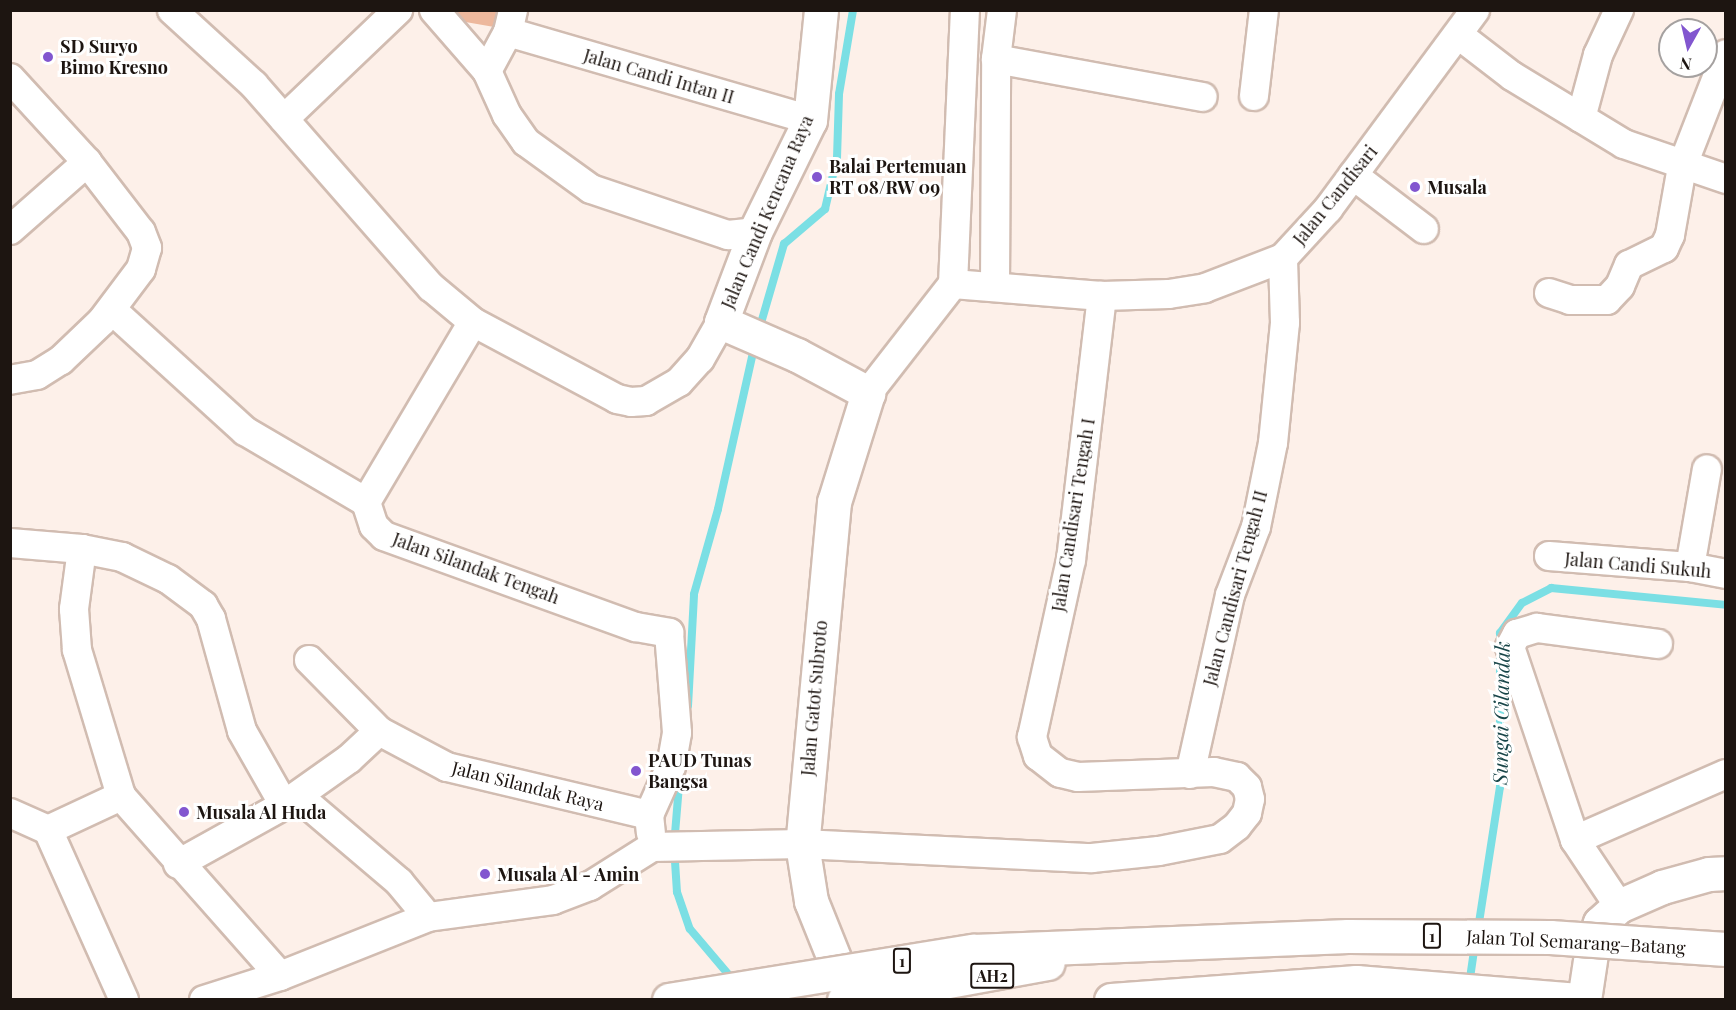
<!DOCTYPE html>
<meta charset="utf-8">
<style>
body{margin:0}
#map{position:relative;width:1736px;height:1010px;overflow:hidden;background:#fdf0e9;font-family:"Playfair Display",serif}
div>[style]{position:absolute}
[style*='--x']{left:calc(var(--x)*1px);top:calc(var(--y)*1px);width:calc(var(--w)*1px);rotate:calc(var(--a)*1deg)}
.green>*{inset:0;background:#edb89d}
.stream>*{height:8px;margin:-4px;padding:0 4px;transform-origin:4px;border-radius:4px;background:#7bdfe4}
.roads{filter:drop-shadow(2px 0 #d1bcb1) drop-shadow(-2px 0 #d1bcb1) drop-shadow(0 2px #d1bcb1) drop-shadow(0 -2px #d1bcb1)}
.minor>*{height:28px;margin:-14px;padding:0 14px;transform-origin:14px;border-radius:14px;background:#fff}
.tertiary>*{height:33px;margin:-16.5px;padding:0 16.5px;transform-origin:16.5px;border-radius:16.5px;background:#fff}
.motorway>*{height:33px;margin:-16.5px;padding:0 16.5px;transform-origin:16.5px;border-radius:16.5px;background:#fff}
.bridges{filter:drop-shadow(2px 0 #d1bcb1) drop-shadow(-2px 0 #d1bcb1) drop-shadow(0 2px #d1bcb1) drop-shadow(0 -2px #d1bcb1)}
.motorway-bridge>*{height:33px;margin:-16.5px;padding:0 16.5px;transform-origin:16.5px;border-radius:16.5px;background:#fff}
.dots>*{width:16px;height:16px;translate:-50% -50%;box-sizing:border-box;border:3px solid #fff;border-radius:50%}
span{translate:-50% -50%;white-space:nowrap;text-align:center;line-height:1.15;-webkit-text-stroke:6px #fff;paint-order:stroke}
.shield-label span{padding:2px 4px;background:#fff;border:2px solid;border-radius:4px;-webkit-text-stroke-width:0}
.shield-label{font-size:16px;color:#1d1511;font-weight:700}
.poi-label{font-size:18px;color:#1d1511;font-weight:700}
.left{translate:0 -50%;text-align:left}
.street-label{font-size:18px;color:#1d1511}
.water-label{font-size:20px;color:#194649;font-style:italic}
.frame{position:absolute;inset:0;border:12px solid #1d1511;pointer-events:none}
.north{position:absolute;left:1658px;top:18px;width:60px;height:60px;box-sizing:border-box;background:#fff;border:2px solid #a5a1a0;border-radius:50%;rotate:188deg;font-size:16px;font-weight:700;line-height:24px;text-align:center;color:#1d1511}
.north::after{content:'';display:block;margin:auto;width:21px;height:27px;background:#8256cf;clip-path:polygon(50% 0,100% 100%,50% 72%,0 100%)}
</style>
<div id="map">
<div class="green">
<i style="clip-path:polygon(456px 11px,504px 11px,500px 28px,454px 20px)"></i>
</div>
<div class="stream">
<i style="--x:759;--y:330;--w:90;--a:-73.8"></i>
<i style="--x:784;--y:244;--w:54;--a:-40.5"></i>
<i style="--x:825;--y:209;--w:52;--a:-76.8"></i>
<i style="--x:837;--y:158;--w:64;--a:-88.2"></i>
<i style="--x:839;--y:94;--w:85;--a:-80.5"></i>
<i style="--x:688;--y:706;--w:112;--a:-86.9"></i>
<i style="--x:694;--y:594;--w:88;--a:-74.2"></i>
<i style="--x:718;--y:509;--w:170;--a:-77.4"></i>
<i style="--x:680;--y:773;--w:73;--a:94.7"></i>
<i style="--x:674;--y:846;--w:46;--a:86.3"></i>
<i style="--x:677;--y:892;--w:39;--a:71"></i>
<i style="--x:690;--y:929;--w:68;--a:49.8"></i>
<i style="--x:1478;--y:929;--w:144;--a:-81.2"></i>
<i style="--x:1500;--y:787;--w:154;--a:-90"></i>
<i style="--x:1500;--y:633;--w:37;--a:-54"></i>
<i style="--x:1522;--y:603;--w:33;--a:-27"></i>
<i style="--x:1551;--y:588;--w:176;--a:5.5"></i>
<i style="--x:1469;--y:985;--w:41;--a:-81.7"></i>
</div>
<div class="roads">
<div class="minor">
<i style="--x:172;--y:10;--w:111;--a:42.4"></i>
<i style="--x:254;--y:85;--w:269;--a:48.8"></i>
<i style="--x:431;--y:287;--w:55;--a:39.8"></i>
<i style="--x:473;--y:322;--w:163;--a:28.1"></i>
<i style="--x:617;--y:399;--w:14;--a:12"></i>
<i style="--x:631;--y:402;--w:15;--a:-4"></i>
<i style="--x:646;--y:401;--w:38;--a:-30"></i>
<i style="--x:679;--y:382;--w:31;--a:-48"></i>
<i style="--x:700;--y:359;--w:43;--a:-60.4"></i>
<i style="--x:434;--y:10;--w:81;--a:49"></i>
<i style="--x:487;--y:71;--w:48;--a:65.6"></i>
<i style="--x:507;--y:115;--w:33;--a:55"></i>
<i style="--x:526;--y:142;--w:80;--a:35.9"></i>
<i style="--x:591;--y:189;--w:145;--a:18.6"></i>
<i style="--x:728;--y:235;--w:27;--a:-6"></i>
<i style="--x:508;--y:32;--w:315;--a:16.2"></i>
<i style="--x:1460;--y:36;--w:66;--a:37.6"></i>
<i style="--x:1512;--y:76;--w:131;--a:31.3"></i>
<i style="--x:1624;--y:144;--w:108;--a:18.9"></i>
<i style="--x:996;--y:59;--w:210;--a:10.4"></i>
<i style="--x:487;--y:71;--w:44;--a:-61.7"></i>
<i style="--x:508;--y:32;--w:23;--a:-77"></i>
<i style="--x:10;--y:78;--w:114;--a:47.5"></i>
<i style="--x:87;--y:162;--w:88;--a:52.4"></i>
<i style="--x:141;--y:232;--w:17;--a:69"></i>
<i style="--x:147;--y:248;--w:22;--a:106"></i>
<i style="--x:141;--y:269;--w:65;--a:126.9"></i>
<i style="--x:102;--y:321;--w:57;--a:136.4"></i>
<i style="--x:61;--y:360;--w:28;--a:148"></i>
<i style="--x:37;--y:375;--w:27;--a:170"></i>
<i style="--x:1254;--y:96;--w:87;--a:-83.4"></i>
<i style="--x:1581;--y:118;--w:65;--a:-74.9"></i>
<i style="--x:1598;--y:55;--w:50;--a:-65"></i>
<i style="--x:284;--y:119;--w:158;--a:-43.7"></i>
<i style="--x:1353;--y:175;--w:89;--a:37.3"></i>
<i style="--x:10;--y:230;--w:103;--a:-41.4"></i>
<i style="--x:953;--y:284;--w:149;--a:4.6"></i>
<i style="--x:1102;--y:296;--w:67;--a:-1.7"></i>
<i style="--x:1169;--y:294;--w:36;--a:-9"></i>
<i style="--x:1205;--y:288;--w:84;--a:-21"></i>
<i style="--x:1283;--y:258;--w:67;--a:-47.4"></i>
<i style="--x:1328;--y:209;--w:247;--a:-53.5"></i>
<i style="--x:995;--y:287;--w:228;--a:-89.7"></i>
<i style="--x:996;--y:59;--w:49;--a:-83"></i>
<i style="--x:1549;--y:293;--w:22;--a:18"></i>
<i style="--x:1570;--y:300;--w:37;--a:0"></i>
<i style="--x:1607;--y:300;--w:19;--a:-47"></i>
<i style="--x:1620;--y:286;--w:23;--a:-67"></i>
<i style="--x:1629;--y:265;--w:39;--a:-26"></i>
<i style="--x:1664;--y:248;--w:14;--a:-65"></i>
<i style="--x:1670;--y:235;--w:69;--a:-80"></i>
<i style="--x:1682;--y:167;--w:121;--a:-68.7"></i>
<i style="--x:112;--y:310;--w:180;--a:42.3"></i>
<i style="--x:245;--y:431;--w:140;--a:30.4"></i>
<i style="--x:868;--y:393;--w:138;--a:-52.1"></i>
<i style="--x:953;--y:284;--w:274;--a:-87.5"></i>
<i style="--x:366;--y:502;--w:25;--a:72"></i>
<i style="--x:374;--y:526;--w:14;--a:45"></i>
<i style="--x:384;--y:536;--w:268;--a:19.9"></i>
<i style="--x:636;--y:627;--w:34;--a:10"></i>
<i style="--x:669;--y:633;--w:100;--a:85.4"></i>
<i style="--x:677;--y:733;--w:34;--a:100"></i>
<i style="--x:671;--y:766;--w:54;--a:114.2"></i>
<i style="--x:366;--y:502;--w:209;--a:-59.3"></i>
<i style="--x:10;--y:543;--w:72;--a:4.8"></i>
<i style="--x:82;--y:549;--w:41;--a:11.3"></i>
<i style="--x:122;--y:557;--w:51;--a:25.6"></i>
<i style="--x:168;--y:579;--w:44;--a:36.6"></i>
<i style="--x:203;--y:605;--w:16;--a:60"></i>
<i style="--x:211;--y:619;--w:116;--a:74.5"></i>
<i style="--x:242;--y:731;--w:85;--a:60.4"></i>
<i style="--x:82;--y:549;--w:61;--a:97.6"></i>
<i style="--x:74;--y:609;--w:41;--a:85.8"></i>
<i style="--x:77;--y:650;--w:152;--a:73.2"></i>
<i style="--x:121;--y:796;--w:240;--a:48.5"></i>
<i style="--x:1549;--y:556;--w:141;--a:4.5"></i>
<i style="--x:1690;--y:567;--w:37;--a:11"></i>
<i style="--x:1690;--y:567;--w:99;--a:-80.2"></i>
<i style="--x:309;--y:660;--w:100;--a:45.4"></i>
<i style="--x:379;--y:731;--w:77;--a:27.9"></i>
<i style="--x:447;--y:767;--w:208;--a:13.4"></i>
<i style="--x:649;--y:815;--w:18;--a:84"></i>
<i style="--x:1190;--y:774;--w:183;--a:-77.4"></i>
<i style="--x:1230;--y:595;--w:73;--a:-69.1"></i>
<i style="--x:1256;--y:527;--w:86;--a:-78.6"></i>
<i style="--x:1273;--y:443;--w:121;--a:-84.3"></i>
<i style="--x:1285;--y:323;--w:65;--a:-91.8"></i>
<i style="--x:298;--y:796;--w:133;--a:40.4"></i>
<i style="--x:399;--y:882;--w:45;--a:50.4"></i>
<i style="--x:10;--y:813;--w:42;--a:24.1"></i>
<i style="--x:48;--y:830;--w:81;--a:-25"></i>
<i style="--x:48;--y:830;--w:186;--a:65.9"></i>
<i style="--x:1575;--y:840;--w:165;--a:-23.6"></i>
<i style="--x:178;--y:864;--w:121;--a:-29.1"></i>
<i style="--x:284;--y:805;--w:80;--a:-35.3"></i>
<i style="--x:349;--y:759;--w:41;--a:-43"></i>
<i style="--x:1619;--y:906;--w:79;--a:-123.7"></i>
<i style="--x:1575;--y:840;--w:204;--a:-108.6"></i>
<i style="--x:1510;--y:647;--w:15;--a:-62"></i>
<i style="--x:1517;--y:634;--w:21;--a:-17"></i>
<i style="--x:1537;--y:628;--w:122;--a:7.5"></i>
<i style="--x:204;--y:1000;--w:80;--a:-17.5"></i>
<i style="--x:280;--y:976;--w:159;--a:-21.7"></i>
<i style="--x:428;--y:917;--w:126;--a:-7.7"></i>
<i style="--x:553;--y:900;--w:40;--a:-21"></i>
<i style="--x:590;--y:886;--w:73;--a:-32.2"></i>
<i style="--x:652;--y:847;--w:150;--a:-1.1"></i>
<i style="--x:802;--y:844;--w:290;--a:2.8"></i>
<i style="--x:1092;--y:858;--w:67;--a:-6"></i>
<i style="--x:1159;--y:851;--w:62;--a:-11.1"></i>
<i style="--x:1220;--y:839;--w:21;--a:-37"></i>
<i style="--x:1237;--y:826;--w:16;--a:-52"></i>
<i style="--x:1247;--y:813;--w:14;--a:-78"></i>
<i style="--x:1250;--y:799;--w:12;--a:-104"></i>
<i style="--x:1247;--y:787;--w:14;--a:-135"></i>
<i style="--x:1237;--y:777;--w:24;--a:-168"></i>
<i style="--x:1214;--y:772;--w:136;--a:177.9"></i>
<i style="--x:1078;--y:777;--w:18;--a:-167"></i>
<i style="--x:1060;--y:773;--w:28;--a:-142"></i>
<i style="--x:1038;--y:756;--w:20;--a:-108"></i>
<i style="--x:1032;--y:737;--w:181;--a:-77.6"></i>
<i style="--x:1071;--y:560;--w:266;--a:-83.3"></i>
</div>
<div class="tertiary">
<i style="--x:821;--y:10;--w:111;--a:95.7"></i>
<i style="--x:810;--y:120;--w:125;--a:116.2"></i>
<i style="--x:755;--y:232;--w:96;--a:110.7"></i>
<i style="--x:721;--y:322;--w:83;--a:23.5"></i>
<i style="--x:797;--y:355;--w:81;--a:28.2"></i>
<i style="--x:868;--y:393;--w:114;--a:107.3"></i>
<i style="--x:834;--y:502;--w:343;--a:95.3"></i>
<i style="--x:802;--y:844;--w:58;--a:81"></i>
<i style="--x:811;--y:901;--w:105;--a:68.1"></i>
<i style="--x:1584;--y:1000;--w:54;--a:-81.4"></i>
<i style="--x:1592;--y:947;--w:25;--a:-72"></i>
<i style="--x:1600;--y:923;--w:25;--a:-42"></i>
<i style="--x:1619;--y:906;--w:47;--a:-23.8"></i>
<i style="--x:1662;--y:887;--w:49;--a:-15.5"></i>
<i style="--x:1709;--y:874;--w:17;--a:-3"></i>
</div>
<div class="motorway">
<i style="--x:1111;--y:1000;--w:246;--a:-4.2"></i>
<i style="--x:1356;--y:982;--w:226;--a:4.6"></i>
</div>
</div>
<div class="bridges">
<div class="motorway-bridge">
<i style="--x:669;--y:1000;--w:308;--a:-9.2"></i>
<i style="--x:973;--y:951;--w:375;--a:-2.3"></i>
<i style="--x:1348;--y:936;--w:202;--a:0.3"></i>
<i style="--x:1550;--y:937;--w:176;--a:3.9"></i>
<i style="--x:844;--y:1000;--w:207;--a:-10.3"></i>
</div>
</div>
<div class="dots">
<i style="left:48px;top:57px;background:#8256cf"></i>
<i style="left:817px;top:177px;background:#8256cf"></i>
<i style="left:1415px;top:187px;background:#8256cf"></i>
<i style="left:636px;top:771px;background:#8256cf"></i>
<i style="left:184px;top:812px;background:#8256cf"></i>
<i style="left:485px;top:874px;background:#8256cf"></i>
</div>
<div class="shield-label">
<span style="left:1432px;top:936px">1</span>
<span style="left:902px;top:961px">1</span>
<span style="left:992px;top:976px">AH2</span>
</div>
<div class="poi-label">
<span class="left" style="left:60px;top:57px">SD Suryo<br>Bimo Kresno</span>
<span class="left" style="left:829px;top:177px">Balai Pertemuan<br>RT 08/RW 09</span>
<span class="left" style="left:1427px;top:187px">Musala</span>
<span class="left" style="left:648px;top:771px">PAUD Tunas<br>Bangsa</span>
<span class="left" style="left:196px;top:812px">Musala Al Huda</span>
<span class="left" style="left:497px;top:874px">Musala Al - Amin</span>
</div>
<div class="street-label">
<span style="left:659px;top:76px;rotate:16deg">Jalan Candi Intan II</span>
<span style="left:1335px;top:195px;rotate:-51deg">Jalan Candisari</span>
<span style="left:767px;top:212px;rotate:-67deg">Jalan Candi Kencana Raya</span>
<span style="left:1073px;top:515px;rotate:-81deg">Jalan Candisari Tengah I</span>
<span style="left:1638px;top:565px;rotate:5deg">Jalan Candi Sukuh</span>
<span style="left:476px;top:568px;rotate:20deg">Jalan Silandak Tengah</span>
<span style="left:1235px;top:588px;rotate:-75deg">Jalan Candisari Tengah II</span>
<span style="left:814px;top:698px;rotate:-85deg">Jalan Gatot Subroto</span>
<span style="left:528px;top:786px;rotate:14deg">Jalan Silandak Raya</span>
<span style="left:1576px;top:942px;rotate:3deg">Jalan Tol Semarang–Batang</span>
</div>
<div class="water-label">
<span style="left:1500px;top:713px;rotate:-89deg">Sungai Cilandak</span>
</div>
<div class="frame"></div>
<div class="north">N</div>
</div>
